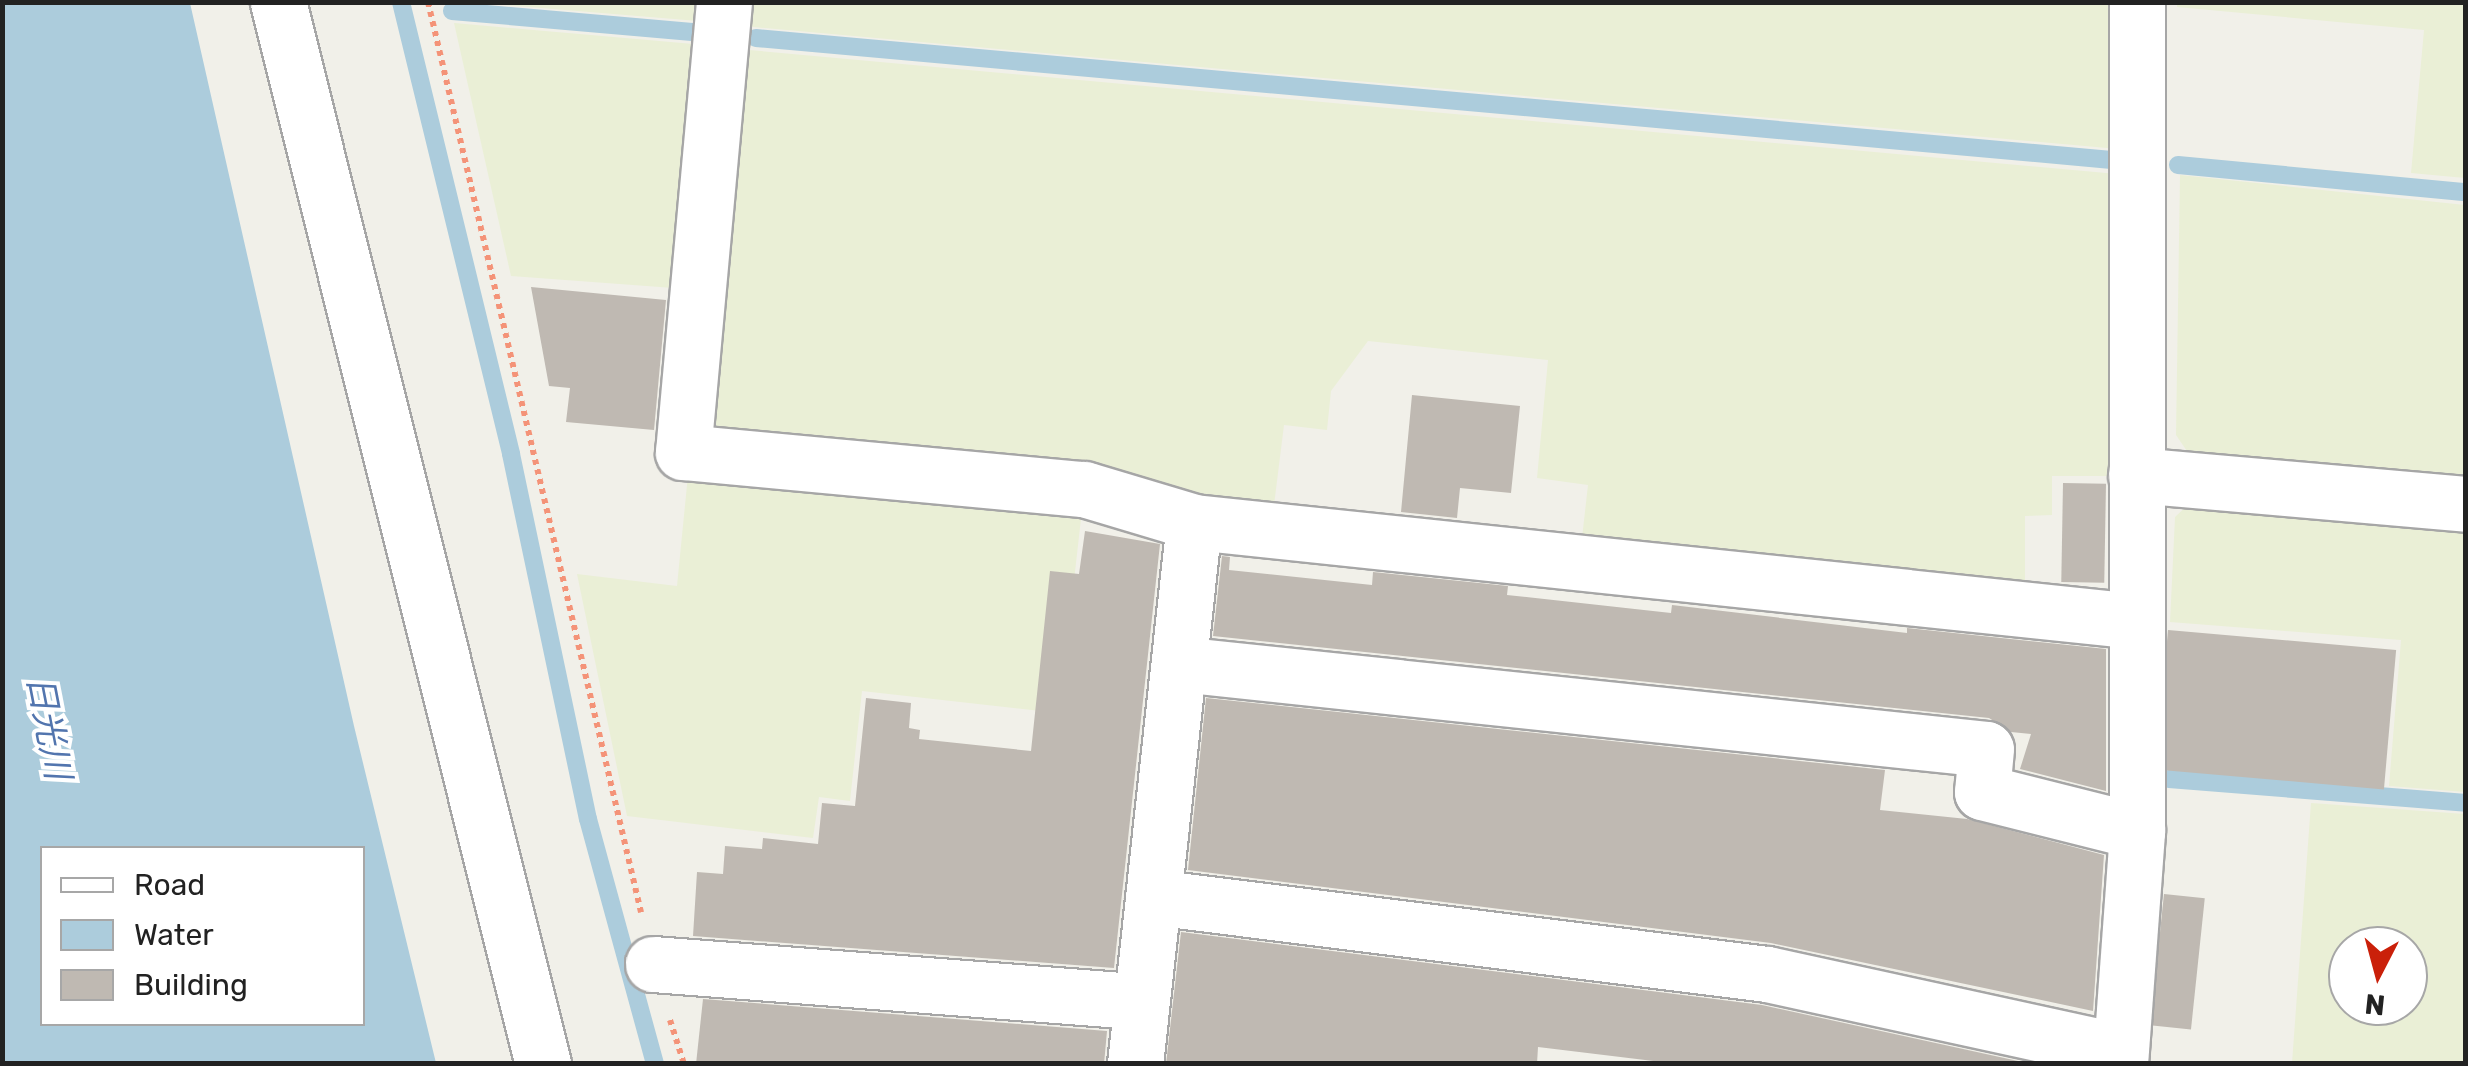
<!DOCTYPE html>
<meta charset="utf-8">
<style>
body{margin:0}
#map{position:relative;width:2468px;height:1066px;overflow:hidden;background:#f1f0e9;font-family:Rubik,"Noto Sans JP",sans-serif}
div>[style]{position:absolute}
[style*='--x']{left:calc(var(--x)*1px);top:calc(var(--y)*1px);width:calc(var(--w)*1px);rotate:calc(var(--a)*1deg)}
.farmland>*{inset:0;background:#eaefd6}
.water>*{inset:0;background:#acccdc}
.stream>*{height:18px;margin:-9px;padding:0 9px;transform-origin:9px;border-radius:9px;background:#acccdc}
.building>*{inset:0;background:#bfb9b2;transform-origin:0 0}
.path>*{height:6px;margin-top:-3px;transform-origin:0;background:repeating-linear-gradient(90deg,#f49378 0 5px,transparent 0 10px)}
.roads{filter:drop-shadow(2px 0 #a6a6a6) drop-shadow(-2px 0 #a6a6a6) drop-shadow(0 2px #a6a6a6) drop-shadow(0 -2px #a6a6a6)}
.minor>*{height:55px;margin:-27.5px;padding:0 27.5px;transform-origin:27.5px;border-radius:27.5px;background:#fff}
span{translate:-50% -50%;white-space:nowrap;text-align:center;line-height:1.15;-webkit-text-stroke:8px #fff;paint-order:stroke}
.water-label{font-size:35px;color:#5275ae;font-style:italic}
.frame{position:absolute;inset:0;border:5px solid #222;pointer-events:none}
.legend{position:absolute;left:40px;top:846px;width:325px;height:180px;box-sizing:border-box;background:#fff;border:2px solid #a7a7a7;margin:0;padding:12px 18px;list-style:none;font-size:30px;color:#222}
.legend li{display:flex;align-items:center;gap:20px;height:50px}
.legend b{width:50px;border:2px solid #a7a7a7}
.north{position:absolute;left:2328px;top:926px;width:100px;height:100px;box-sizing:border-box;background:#fff;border:2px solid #a7a7a7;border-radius:50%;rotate:186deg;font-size:28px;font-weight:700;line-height:40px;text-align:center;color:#222}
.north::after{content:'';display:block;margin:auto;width:35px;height:45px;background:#ca200a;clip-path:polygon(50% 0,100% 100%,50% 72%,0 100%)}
</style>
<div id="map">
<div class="farmland">
<i style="clip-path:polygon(744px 2px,2119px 3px,2118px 149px,742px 26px)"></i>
<i style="clip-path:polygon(2177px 2px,2465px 3px,2465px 178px,2411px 173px,2424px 30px,2177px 7px)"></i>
<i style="clip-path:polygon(480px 3px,712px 3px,710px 22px)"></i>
<i style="clip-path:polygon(454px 23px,705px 45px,687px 289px,511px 276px)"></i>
<i style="clip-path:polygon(738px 49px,2117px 174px,2116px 476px,2052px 476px,2052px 515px,2025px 516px,2025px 585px,1582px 538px,1588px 485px,1537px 478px,1548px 360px,1368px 341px,1331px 391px,1327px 430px,1284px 425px,1274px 505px,720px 440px,701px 414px)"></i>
<i style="clip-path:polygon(2180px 175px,2465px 205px,2465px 484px,2191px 457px,2176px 435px)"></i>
<i style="clip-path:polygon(688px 475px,1082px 510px,1059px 713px,862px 691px,850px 801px,819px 797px,813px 838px,627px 816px,577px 574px,677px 586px)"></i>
<i style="clip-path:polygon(2192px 501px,2465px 527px,2465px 792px,2389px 786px,2401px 640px,2170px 622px,2175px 517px)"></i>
<i style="clip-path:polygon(evenodd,2311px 803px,2465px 814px,2465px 1063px,2292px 1063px,2311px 803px,2348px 946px,2408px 946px,2408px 1006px,2348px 1006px,2348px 946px)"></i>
</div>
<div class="water">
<i style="clip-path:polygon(evenodd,2px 3px,190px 3px,354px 726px,436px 1063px,3px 1063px,2px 3px,42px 848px,362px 848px,362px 1024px,42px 1024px,42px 848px)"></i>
</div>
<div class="stream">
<i style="--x:401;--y:2;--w:465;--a:76.3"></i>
<i style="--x:511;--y:454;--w:373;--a:78.1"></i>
<i style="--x:588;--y:819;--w:254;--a:74.7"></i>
<i style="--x:452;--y:11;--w:241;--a:5"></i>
<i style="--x:756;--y:38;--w:1361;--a:5.14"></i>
<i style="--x:2178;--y:165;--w:289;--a:5.4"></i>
<i style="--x:2169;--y:779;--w:298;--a:4.6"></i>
</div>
<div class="building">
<i style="clip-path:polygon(531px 287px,666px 300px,654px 430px,566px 422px,570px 388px,549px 386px)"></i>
<i style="clip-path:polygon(1412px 395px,1520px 406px,1511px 493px,1460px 488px,1457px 518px,1401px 512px)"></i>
<i style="left:2063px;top:483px;width:43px;height:99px;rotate:1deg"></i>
<i style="clip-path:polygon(1085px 531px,1160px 544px,1114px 968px,693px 936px,697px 872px,723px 874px,725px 846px,762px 849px,763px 838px,818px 844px,822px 803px,855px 806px,866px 698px,911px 703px,909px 728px,920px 730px,919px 739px,1031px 751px,1050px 571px,1079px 574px)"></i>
<i style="clip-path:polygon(1222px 556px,1230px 557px,1229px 570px,1372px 585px,1373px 572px,1508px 586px,1507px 595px,1671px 613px,1672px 605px,1907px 633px,1907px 628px,2106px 649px,2106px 791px,2020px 769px,2031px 734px,2011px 732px,1989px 718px,1213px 636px)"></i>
<i style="left:2168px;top:630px;width:229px;height:140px;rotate:5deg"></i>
<i style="clip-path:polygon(1206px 698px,1885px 770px,1880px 810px,1967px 819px,2104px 855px,2093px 1011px,1771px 943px,1188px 870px)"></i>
<i style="left:2164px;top:894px;width:41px;height:132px;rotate:6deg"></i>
<i style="clip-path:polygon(1181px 932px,1762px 1005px,2018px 1061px,1678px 1064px,1538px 1047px,1537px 1064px,1166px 1064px)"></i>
<i style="clip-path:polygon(703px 999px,1107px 1031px,1104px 1064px,696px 1064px)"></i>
</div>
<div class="path">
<i style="--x:428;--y:2;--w:935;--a:76.83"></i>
<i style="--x:670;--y:1020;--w:46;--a:72.3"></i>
</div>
<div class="roads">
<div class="minor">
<i style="--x:278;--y:2;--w:1095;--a:75.99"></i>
<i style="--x:724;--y:2;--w:452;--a:95.2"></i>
<i style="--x:683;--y:452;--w:403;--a:5.3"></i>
<i style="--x:1084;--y:489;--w:115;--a:16.7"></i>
<i style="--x:1194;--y:522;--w:947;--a:6"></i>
<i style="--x:2136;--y:475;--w:331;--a:5"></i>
<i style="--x:1179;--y:664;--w:811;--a:6.01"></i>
<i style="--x:1986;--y:749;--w:43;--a:95.3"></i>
<i style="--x:1982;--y:792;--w:160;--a:14.1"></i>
<i style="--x:1153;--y:897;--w:619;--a:7.15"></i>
<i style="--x:1767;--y:974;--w:360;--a:12.3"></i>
<i style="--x:653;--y:964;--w:490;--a:4.4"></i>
<i style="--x:1135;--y:1064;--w:545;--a:-83.79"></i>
<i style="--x:2120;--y:1064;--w:234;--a:-85.8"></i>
<i style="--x:2137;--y:831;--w:829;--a:-90"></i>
</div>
</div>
<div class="water-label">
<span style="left:49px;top:727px;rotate:79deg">日光川</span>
</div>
<div class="frame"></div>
<ul class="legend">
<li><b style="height:12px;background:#fff"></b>Road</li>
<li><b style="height:28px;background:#acccdc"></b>Water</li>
<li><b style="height:28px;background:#bfb9b2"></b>Building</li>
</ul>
<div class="north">N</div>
</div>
